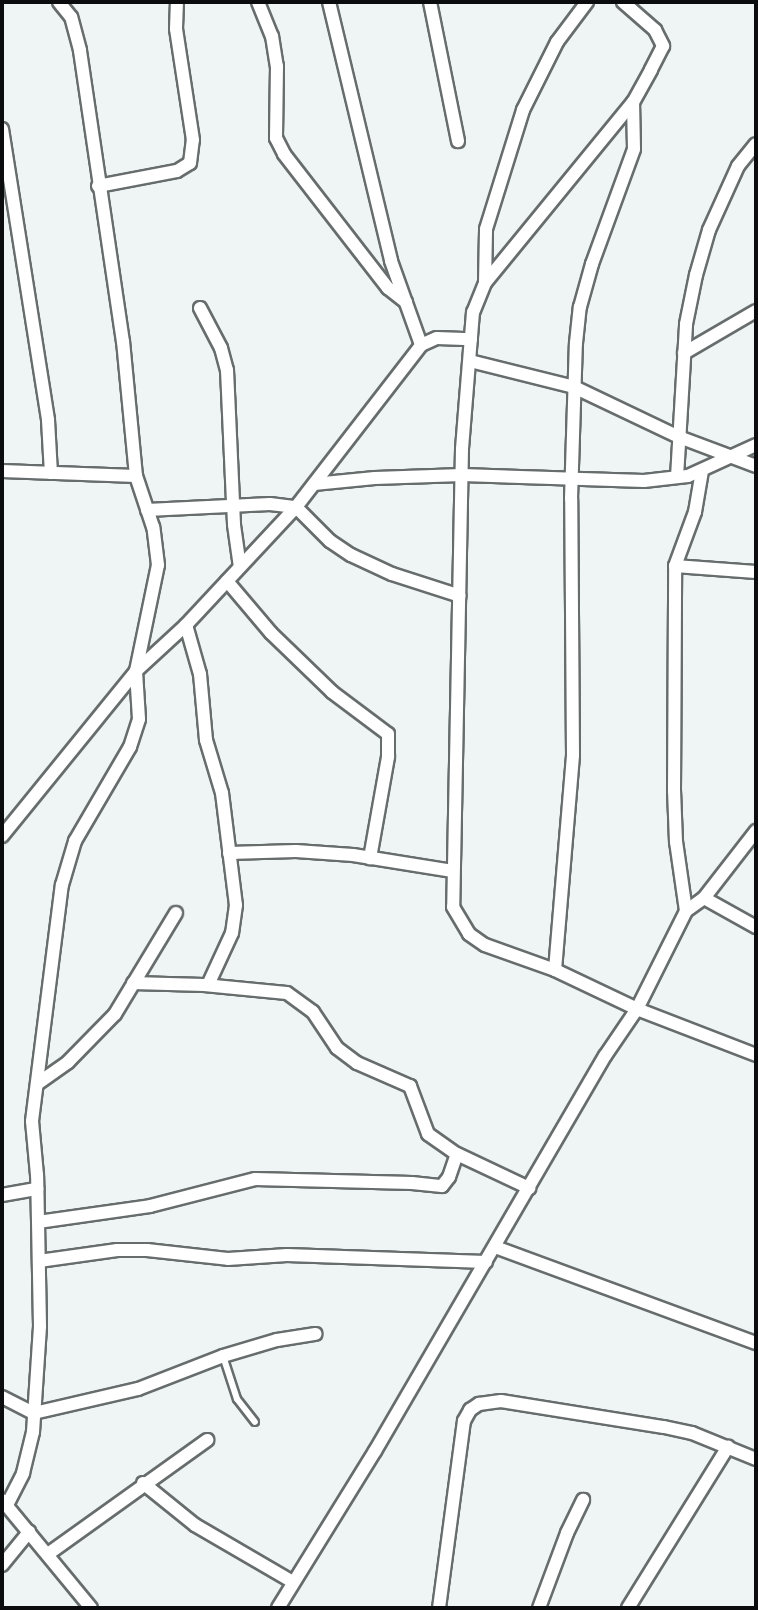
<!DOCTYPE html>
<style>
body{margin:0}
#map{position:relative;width:758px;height:1610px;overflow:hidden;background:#eff5f5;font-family:Helvetica,sans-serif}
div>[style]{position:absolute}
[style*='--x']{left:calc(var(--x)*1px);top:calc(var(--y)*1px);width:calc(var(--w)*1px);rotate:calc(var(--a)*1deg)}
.roads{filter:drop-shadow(2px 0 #676c6c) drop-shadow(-2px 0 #676c6c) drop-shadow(0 2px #676c6c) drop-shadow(0 -2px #676c6c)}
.lane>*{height:6px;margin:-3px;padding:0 3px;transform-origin:3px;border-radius:3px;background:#fff}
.street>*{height:12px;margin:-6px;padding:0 6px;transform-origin:6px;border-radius:6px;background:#fff}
span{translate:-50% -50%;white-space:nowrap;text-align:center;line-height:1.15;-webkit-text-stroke:5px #eff5f5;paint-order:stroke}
.frame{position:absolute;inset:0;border:4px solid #0b0c0d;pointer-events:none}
</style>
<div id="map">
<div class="roads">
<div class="lane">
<i style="--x:223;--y:1356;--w:45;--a:72"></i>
<i style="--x:237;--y:1399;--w:29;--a:52"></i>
</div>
<div class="street">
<i style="--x:258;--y:2;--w:37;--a:68"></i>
<i style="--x:272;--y:36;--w:30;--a:81"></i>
<i style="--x:277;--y:66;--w:72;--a:90.8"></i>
<i style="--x:276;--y:138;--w:18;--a:63"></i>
<i style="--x:284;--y:154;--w:170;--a:52.2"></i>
<i style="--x:388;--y:288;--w:23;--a:38"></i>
<i style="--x:329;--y:2;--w:266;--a:76.5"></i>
<i style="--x:391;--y:261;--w:89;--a:70.3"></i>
<i style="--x:430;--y:2;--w:142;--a:78.6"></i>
<i style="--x:623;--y:2;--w:43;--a:41.2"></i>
<i style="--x:655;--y:30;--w:18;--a:63"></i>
<i style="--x:663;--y:46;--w:27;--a:117"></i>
<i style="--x:651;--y:70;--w:37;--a:119"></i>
<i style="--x:633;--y:102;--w:234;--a:129.3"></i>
<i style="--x:485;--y:283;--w:31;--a:112"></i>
<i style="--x:473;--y:312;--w:137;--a:94.6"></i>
<i style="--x:462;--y:449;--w:458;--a:91.1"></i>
<i style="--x:453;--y:907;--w:31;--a:59"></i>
<i style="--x:469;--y:934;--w:19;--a:35"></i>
<i style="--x:485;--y:945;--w:74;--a:19.7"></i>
<i style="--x:555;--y:970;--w:91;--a:25.4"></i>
<i style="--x:637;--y:1009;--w:128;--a:21.1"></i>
<i style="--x:2;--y:129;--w:295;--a:81"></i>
<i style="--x:48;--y:420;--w:53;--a:86.8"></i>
<i style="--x:98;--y:186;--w:80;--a:-10.8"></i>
<i style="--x:177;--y:171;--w:15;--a:-32"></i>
<i style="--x:190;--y:163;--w:23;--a:-83"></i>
<i style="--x:193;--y:140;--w:112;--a:-98.7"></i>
<i style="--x:176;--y:29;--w:27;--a:-88"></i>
<i style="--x:485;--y:283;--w:54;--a:-88.9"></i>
<i style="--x:486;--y:229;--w:125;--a:-72.7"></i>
<i style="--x:523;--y:110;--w:76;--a:-63.4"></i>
<i style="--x:557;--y:42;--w:50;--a:-53.1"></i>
<i style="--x:200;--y:308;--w:45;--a:62.3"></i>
<i style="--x:221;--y:348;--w:23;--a:75"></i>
<i style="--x:227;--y:370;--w:155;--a:87.4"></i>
<i style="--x:234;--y:525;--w:42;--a:81.9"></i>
<i style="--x:684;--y:353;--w:83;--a:-30.3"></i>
<i style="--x:470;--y:361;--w:107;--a:14"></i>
<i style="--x:574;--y:387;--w:116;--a:25.5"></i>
<i style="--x:679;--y:437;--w:82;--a:20.6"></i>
<i style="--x:2;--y:471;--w:134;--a:2.1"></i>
<i style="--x:677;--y:477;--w:153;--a:-86.6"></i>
<i style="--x:686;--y:324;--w:50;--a:-78.5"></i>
<i style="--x:696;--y:275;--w:47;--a:-73.9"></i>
<i style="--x:709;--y:230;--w:70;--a:-65.6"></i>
<i style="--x:738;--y:166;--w:28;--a:-51"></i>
<i style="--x:314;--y:484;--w:61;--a:-5.6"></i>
<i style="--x:375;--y:478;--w:87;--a:-2"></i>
<i style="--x:462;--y:475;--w:182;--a:1.9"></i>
<i style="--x:644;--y:481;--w:44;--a:-6.5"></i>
<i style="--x:688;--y:476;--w:75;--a:-24.5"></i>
<i style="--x:147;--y:510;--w:123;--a:-2.8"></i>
<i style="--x:270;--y:504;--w:26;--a:7"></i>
<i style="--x:296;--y:507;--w:48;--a:45"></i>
<i style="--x:330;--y:541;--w:25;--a:34"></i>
<i style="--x:351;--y:555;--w:45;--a:24.9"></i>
<i style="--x:392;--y:574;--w:71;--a:17.9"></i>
<i style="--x:675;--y:566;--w:81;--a:4.2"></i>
<i style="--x:227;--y:581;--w:68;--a:49.8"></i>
<i style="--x:271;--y:633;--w:85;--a:44"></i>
<i style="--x:332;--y:692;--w:70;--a:36.9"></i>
<i style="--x:388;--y:734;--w:23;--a:90"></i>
<i style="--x:388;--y:757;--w:103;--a:100.1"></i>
<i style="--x:186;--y:625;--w:51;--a:74.1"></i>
<i style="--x:200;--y:674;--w:66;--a:84.8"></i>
<i style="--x:206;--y:740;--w:55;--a:73.2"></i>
<i style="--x:222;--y:793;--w:113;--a:82.9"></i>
<i style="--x:236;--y:905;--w:28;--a:98"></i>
<i style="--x:232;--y:933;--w:57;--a:114.8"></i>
<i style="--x:2;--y:836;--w:213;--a:-50.9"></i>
<i style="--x:136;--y:671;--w:68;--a:-42.6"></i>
<i style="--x:186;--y:625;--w:161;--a:-47"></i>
<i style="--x:296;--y:507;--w:205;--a:-52.3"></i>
<i style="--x:421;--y:345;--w:17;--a:-24"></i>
<i style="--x:437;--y:338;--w:34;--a:2"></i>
<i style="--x:229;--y:853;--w:67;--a:-1.7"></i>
<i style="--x:296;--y:851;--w:57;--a:4"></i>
<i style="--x:353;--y:855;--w:101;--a:9.1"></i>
<i style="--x:704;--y:898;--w:60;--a:29.1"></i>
<i style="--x:686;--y:911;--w:70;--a:-98.2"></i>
<i style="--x:676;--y:842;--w:51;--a:-92.2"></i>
<i style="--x:674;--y:791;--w:225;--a:-89.7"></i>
<i style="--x:675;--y:566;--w:58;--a:-69.7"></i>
<i style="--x:695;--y:512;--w:42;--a:-80.3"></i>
<i style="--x:555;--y:970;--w:216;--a:-85.2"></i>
<i style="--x:573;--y:755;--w:256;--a:-90.4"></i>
<i style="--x:571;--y:499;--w:156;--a:-88.2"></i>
<i style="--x:576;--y:343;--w:36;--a:-84"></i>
<i style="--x:580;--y:307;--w:45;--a:-74.4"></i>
<i style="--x:592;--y:264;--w:122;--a:-69.9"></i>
<i style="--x:634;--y:149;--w:47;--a:-91.2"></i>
<i style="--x:133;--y:983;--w:71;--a:1.6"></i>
<i style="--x:204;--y:985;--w:83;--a:5.5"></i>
<i style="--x:287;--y:993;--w:32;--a:36"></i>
<i style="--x:313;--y:1012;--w:43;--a:56.3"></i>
<i style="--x:337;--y:1048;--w:25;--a:37"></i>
<i style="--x:357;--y:1063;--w:58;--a:23.5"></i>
<i style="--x:410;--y:1086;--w:51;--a:69.4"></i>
<i style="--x:428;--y:1134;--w:35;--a:35"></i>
<i style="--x:457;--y:1154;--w:80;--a:25.3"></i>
<i style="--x:37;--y:1084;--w:38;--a:-35"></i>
<i style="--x:68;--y:1062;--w:67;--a:-45.6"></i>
<i style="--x:115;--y:1014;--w:118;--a:-58.9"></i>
<i style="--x:2;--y:1195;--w:36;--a:-10"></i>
<i style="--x:38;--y:1222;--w:113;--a:-8.1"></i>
<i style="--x:150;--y:1206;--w:108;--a:-14.4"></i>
<i style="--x:255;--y:1179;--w:157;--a:1.5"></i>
<i style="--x:412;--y:1183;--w:30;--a:6"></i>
<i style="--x:442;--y:1186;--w:11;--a:-52"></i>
<i style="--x:449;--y:1177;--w:24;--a:-71"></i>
<i style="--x:495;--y:1247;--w:278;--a:20.2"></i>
<i style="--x:39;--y:1261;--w:79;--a:-8"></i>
<i style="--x:117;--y:1250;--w:30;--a:0"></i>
<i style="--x:147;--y:1250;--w:81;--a:6.3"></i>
<i style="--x:228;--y:1259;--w:59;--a:-3.9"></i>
<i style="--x:287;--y:1255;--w:199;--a:2"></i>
<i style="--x:2;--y:1397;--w:36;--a:27"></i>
<i style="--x:34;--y:1413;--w:107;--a:-13"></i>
<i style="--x:138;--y:1389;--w:91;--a:-21.2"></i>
<i style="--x:223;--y:1356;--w:56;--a:-16.5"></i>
<i style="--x:277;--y:1340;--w:39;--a:-9"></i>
<i style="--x:143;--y:1483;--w:67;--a:38.9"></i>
<i style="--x:195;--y:1525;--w:113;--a:30.2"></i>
<i style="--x:2;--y:1500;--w:140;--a:50.5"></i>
<i style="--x:7;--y:1505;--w:36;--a:-63"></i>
<i style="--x:23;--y:1473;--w:42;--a:-76.3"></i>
<i style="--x:33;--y:1432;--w:106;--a:-86.2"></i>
<i style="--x:40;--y:1326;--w:151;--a:-91.1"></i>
<i style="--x:37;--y:1175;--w:54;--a:-95.3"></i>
<i style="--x:32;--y:1121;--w:238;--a:-82.8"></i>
<i style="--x:62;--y:885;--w:46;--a:-73.5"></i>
<i style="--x:75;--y:841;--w:109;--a:-59.7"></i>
<i style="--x:130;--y:747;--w:29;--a:-72"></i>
<i style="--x:139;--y:719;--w:48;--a:-93.6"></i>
<i style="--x:136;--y:671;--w:108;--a:-78.3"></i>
<i style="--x:158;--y:565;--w:38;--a:-97"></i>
<i style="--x:153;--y:527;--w:54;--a:-108.4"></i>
<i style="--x:136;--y:476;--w:135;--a:-95.5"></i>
<i style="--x:123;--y:342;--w:295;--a:-98.4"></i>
<i style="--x:80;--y:50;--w:34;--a:-105"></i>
<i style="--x:71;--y:17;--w:19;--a:-129"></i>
<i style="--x:48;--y:1554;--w:196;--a:-35.6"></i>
<i style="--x:2;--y:1565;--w:43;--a:-50.7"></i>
<i style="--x:278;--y:1608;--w:185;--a:-58.3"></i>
<i style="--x:375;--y:1451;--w:457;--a:-59.8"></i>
<i style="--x:605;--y:1056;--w:57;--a:-55.8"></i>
<i style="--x:637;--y:1009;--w:110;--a:-63.4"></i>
<i style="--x:686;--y:911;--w:22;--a:-36"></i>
<i style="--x:704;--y:898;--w:85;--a:-52.2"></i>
<i style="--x:439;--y:1608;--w:189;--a:-82.4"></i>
<i style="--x:464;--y:1421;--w:13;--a:-61"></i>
<i style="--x:470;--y:1410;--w:11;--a:-34"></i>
<i style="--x:479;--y:1404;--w:22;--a:-8"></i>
<i style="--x:501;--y:1401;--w:165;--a:9.1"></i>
<i style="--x:664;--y:1427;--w:29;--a:12"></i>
<i style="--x:692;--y:1433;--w:69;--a:22.1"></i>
<i style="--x:539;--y:1608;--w:80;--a:-69.5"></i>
<i style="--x:567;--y:1533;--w:37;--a:-64"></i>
<i style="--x:628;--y:1608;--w:190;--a:-58.2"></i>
</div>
</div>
<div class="frame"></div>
</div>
